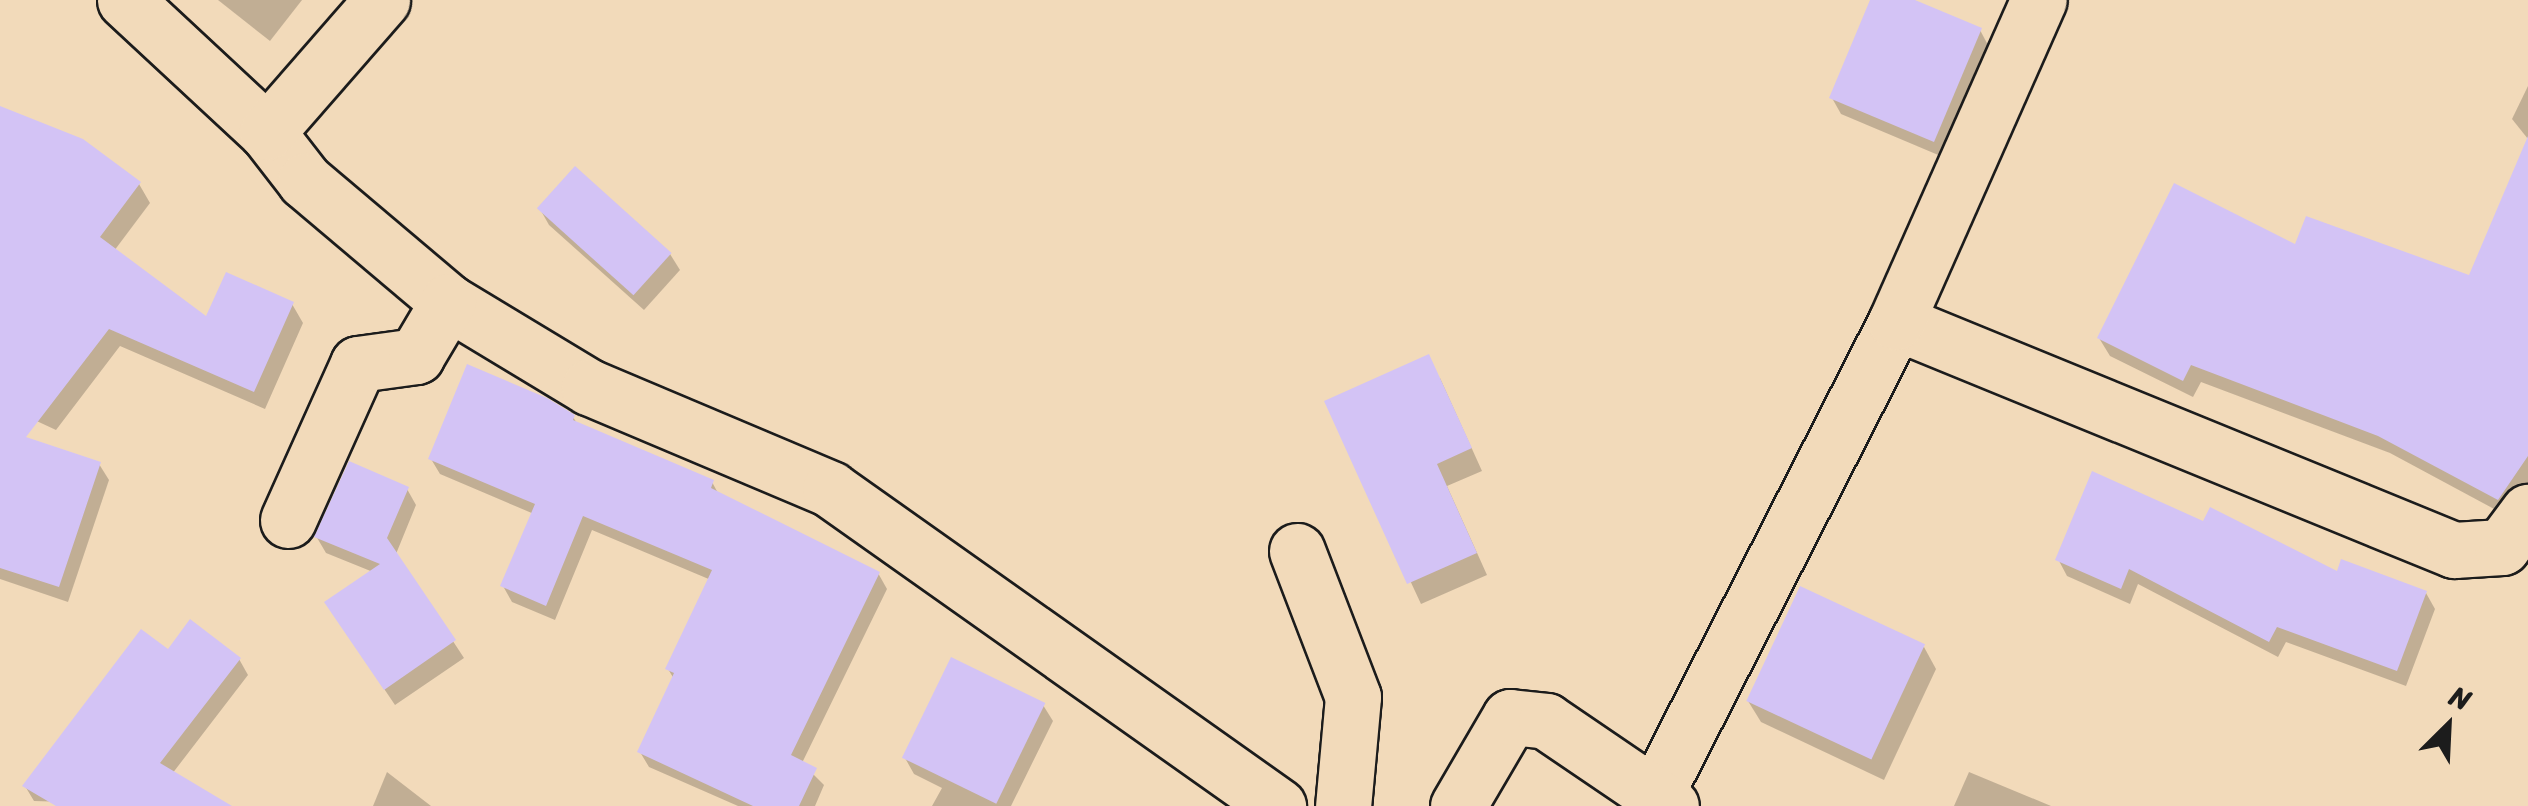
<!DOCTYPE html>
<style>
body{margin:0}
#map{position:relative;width:2528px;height:806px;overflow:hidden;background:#f2daba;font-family:Sriracha,sans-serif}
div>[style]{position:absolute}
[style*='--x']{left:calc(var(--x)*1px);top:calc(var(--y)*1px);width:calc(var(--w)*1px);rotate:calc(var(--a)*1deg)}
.shadow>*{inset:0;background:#0003}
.building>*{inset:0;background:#d3c3f5;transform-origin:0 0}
.roads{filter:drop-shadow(2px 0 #1c1c1c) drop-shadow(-2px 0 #1c1c1c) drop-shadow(0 2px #1c1c1c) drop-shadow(0 -2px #1c1c1c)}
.street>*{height:55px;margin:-27.5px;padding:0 27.5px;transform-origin:27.5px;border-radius:27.5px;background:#f2daba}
span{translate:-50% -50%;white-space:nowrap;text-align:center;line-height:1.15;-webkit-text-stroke:9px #f2daba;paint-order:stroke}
.north{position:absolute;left:2398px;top:676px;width:100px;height:100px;-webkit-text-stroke:8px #f2daba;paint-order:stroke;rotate:24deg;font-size:28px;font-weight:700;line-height:40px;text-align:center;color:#1c1c1c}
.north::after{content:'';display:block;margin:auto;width:35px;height:45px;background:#1c1c1c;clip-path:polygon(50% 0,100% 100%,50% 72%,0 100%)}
</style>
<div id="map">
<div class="shadow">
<i style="clip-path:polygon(218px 0,302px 0,270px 41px)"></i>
<i style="clip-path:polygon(1872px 0,1909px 0,1980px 30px,1989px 47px,1943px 157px,1841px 114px,1832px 98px)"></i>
<i style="clip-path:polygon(2528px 86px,2528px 139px,2512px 119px)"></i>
<i style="clip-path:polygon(0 108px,139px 184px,150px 203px,114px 251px,207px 320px,292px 304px,303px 323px,265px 409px,120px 346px,56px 430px,0 404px)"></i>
<i style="clip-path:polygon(2528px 141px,2528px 500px,2509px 517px,2390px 453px,2201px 382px,2193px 397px,2110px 356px,2099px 338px,2297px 248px,2470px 278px)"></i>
<i style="clip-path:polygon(540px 209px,670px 254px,680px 270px,644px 310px,549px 225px)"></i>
<i style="clip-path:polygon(1440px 378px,1482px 471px,1447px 486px,1487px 575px,1421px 604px,1327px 402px)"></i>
<i style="clip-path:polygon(573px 417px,578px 425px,712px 482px,719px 495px,878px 573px,887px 589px,802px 763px,824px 785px,815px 806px,738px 806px,649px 767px,640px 752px,674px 679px,668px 669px,711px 580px,592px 530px,555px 620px,512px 602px,503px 586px,534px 514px,440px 474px,431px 459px)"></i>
<i style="clip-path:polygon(99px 464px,109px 480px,68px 602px,0 579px,0 511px)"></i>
<i style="clip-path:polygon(407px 489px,416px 505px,396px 554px,464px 658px,395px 705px,337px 619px,373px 572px,326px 553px,316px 536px)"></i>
<i style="clip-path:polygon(2204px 524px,2338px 575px,2426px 593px,2435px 609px,2406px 686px,2286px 642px,2278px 657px,2138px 584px,2130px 604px,2067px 576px,2058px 559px)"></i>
<i style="clip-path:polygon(1924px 647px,1936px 669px,1884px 780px,1761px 722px,1748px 701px)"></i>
<i style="clip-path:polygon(168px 652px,239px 659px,248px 675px,172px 774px,194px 806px,34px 801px,25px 786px)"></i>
<i style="clip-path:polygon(1043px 705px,1053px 721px,1011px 806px,932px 806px,942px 788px,914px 774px,905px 758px)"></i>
<i style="clip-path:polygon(387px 772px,431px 806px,373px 806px)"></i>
<i style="clip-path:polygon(1969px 772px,2051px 806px,1954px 806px)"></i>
</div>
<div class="building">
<i style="clip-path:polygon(1870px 0,1915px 0,1982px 28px,1934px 142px,1829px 98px)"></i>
<i style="clip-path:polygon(0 106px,83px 139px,141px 182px,100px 237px,206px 316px,226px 272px,294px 302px,254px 392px,109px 329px,26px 437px,101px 462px,59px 587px,0 568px)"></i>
<i style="clip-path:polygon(2528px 136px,2528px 456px,2498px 500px,2378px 436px,2191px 365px,2183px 381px,2097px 338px,2174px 183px,2295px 244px,2306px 216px,2469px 275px)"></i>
<i style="left:575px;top:166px;width:130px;height:57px;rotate:42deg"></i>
<i style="clip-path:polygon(1429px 354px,1472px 448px,1437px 464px,1477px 553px,1407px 584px,1324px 401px)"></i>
<i style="clip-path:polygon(467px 364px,547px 398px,575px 415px,573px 420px,714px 480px,711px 488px,880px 572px,791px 755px,817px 768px,799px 806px,753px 806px,637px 752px,674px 673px,665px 669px,712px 570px,583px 516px,546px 606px,500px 586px,535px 504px,428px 459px)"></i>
<i style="clip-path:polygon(349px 461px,409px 487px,387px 538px,456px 640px,384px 690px,324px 602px,380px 564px,314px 537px)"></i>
<i style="clip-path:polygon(2092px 471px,2203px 521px,2210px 507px,2337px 571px,2341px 559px,2427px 591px,2397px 671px,2277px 627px,2269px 642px,2129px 569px,2121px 589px,2055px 560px)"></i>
<i style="left:1800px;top:586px;width:138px;height:127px;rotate:25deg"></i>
<i style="clip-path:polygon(190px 619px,241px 658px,160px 763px,232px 806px,56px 806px,22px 786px,141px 629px,168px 649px)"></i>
<i style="left:951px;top:657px;width:105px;height:112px;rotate:26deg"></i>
</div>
<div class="roads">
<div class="street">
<i style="--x:125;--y:0;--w:194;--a:42.9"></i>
<i style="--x:267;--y:132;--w:62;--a:52.2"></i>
<i style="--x:305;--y:181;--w:187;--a:40.2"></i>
<i style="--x:448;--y:302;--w:165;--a:31.1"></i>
<i style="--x:589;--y:387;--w:262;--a:22.9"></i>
<i style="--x:830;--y:489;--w:549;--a:35.28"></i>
<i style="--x:267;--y:132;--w:175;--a:-48.9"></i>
<i style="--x:1896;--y:322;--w:603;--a:22.23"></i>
<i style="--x:2454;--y:550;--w:48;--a:-3.6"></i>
<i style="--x:2502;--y:547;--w:44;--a:-53.4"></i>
<i style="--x:288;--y:520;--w:171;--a:-65.8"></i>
<i style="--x:358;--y:364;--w:59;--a:-7.9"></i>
<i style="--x:416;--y:356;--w:63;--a:-59.3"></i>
<i style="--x:1297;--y:551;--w:156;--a:69"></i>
<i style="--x:1353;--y:697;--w:109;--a:95.2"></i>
<i style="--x:1655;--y:795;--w:531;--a:-63"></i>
<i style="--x:1896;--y:322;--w:352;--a:-66.1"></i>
<i style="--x:1458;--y:806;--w:103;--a:-59.7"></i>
<i style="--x:1510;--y:717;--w:36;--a:6"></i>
<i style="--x:1546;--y:721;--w:151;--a:34.2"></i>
</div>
</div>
<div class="north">N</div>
</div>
